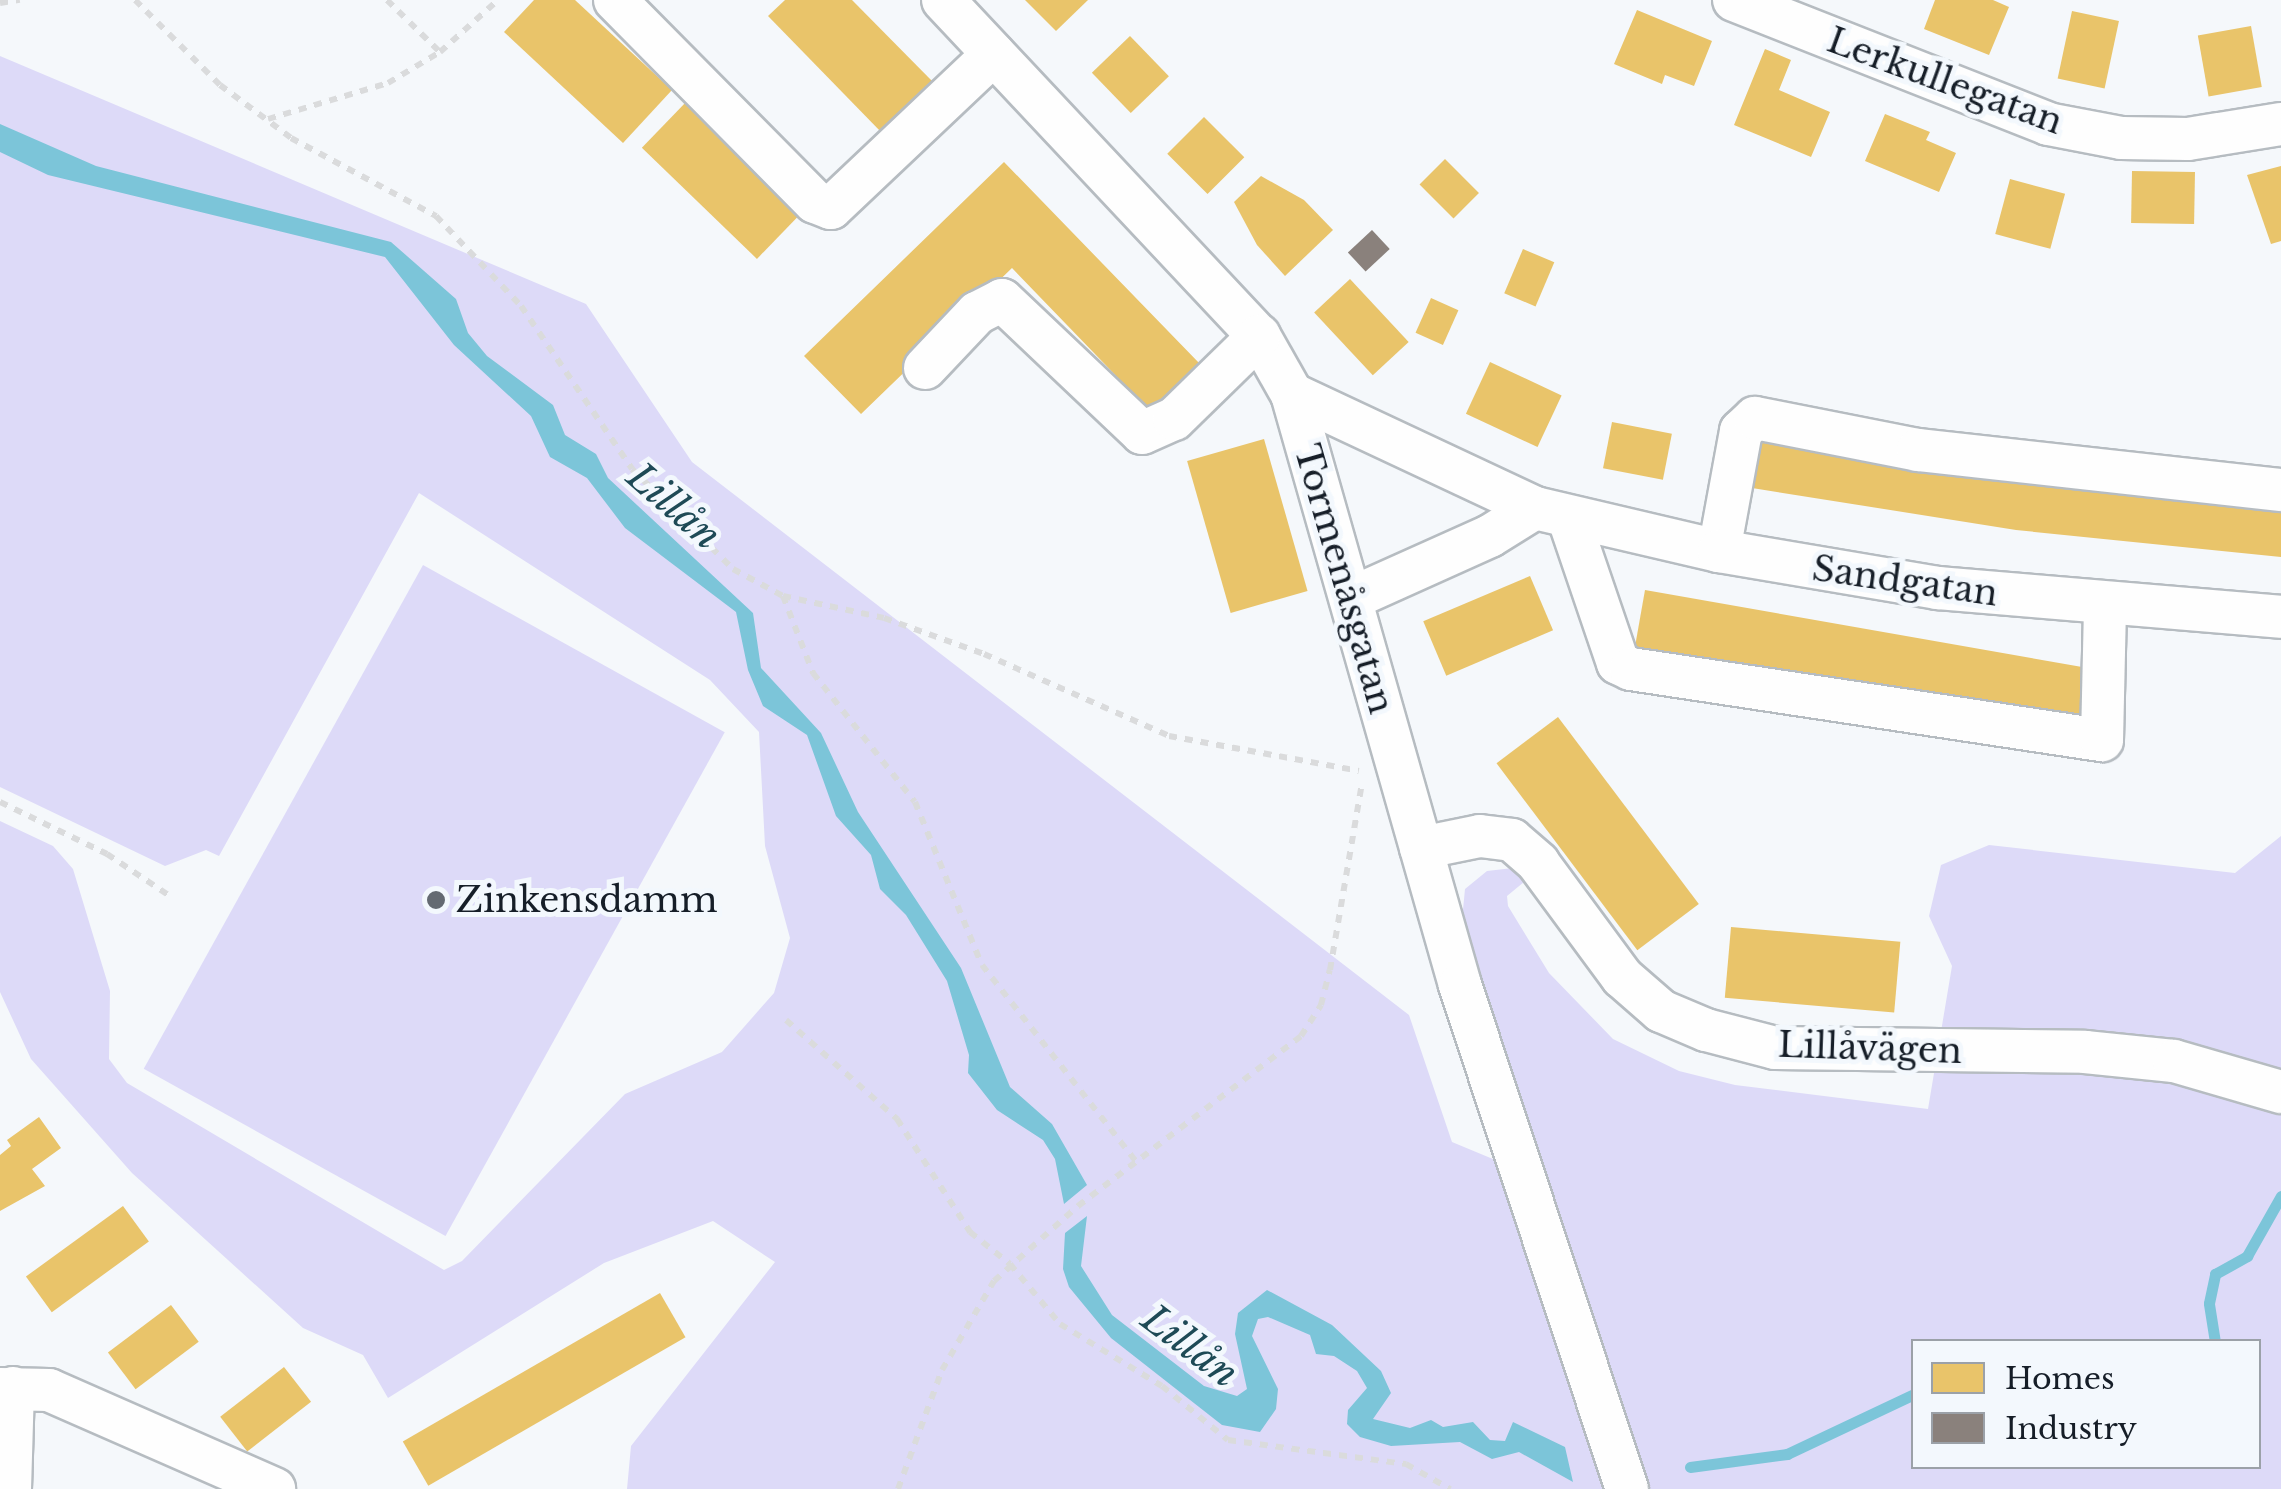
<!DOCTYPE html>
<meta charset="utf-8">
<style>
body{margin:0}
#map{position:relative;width:2281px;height:1489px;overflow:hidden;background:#f5f8fb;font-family:"Libre Baskerville",serif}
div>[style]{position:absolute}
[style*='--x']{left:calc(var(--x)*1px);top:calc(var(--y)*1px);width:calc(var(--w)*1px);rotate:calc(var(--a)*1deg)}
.green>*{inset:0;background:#dddaf8;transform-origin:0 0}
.water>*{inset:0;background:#7cc5d9}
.homes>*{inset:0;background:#e9c46a;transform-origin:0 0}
.industry>*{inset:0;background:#8a817c;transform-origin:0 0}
.stream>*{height:11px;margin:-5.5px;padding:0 5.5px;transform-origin:5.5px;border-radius:5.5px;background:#7cc5d9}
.path>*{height:6px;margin-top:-3px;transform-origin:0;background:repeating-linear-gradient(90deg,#dadbdc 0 8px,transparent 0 16px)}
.roads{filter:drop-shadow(2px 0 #b6bcc1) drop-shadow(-2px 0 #b6bcc1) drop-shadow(0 2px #b6bcc1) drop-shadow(0 -2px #b6bcc1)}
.minor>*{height:42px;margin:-21px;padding:0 21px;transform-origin:21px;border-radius:21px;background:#fefefe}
.dots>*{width:28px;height:28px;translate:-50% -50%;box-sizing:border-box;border:5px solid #f3f8fd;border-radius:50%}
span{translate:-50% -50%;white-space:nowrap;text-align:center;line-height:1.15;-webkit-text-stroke:10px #f3f8fd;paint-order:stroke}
.street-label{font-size:35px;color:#161e28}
.poi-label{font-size:35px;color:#161e28}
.left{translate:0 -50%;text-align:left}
.water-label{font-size:38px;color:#1e4a56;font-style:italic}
.legend{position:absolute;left:1911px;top:1339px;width:350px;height:130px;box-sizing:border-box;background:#f3f8fd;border:2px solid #9ba1a8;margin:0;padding:12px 18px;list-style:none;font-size:30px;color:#161e28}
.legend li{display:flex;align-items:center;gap:20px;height:50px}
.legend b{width:50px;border:2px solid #9ba1a8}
</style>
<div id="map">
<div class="green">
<i style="clip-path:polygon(evenodd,0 56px,586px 304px,692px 462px,1409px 1015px,1452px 1142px,1541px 1179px,1462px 920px,1465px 889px,1487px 871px,1513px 868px,1524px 882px,1507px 896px,1508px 906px,1549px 973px,1613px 1039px,1679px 1071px,1735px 1085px,1928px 1109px,1952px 966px,1929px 916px,1941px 865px,1989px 845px,2235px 873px,2281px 836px,2281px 1489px,627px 1489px,631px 1446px,775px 1262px,713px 1221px,604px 1263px,388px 1398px,363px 1355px,303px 1328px,132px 1173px,31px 1059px,0 992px,0 821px,53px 846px,73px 869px,110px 991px,109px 1059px,127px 1083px,444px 1270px,462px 1261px,625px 1094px,722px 1052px,774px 993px,790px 938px,765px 846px,759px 732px,710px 680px,419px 493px,219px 856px,206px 850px,165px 866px,0 787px,0 56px,1914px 1342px,2258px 1342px,2258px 1466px,1914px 1466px,1914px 1342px)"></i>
<i style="left:423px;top:565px;width:345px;height:576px;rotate:29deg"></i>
</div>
<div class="water">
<i style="clip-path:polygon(0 124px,96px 166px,391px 242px,456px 299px,468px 333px,487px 356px,553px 405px,565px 435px,596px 454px,608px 478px,753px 613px,761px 668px,821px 733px,858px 812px,961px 968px,1010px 1087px,1052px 1124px,1087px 1185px,1064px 1204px,1055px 1159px,1043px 1140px,997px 1110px,968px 1073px,969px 1055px,947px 981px,906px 915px,880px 889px,871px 855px,836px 816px,807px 735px,763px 706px,748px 670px,736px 612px,625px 528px,587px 478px,550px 457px,531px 416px,454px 345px,385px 257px,48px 175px,0 152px)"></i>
<i style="clip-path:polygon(1087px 1216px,1081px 1266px,1112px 1315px,1204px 1386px,1237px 1396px,1247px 1389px,1235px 1334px,1238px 1313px,1267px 1290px,1332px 1325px,1381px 1371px,1391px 1393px,1373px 1419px,1410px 1428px,1431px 1420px,1443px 1427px,1473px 1422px,1490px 1440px,1505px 1441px,1513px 1422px,1565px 1447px,1573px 1482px,1519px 1452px,1492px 1459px,1460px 1442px,1391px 1446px,1360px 1437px,1347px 1424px,1348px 1410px,1367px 1388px,1357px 1371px,1334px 1356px,1316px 1354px,1310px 1335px,1268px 1317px,1258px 1319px,1252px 1336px,1278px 1389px,1276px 1409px,1260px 1432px,1222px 1425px,1111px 1338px,1069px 1287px,1063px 1269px,1065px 1233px)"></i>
</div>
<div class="homes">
<i style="clip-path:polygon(534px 0,575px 0,672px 90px,623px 143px,504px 32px)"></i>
<i style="clip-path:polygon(785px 0,852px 0,934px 83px,882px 133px,768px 16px)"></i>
<i style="clip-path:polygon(1025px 0,1088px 0,1056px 31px)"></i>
<i style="clip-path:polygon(1935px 0,1993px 0,2009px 7px,1989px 55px,1924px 29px)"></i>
<i style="clip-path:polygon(1637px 10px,1712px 41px,1694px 86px,1665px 75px,1662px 84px,1614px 64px)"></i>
<i style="left:2072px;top:11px;width:48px;height:69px;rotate:12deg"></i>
<i style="left:2251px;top:26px;width:62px;height:54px;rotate:80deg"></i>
<i style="left:1130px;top:36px;width:56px;height:53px;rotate:46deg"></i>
<i style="clip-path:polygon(1765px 49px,1791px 60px,1779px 90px,1830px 112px,1811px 157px,1734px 125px)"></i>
<i style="left:687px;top:101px;width:160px;height:65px;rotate:44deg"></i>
<i style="clip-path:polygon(1885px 114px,1930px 132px,1926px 140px,1956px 153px,1939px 192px,1865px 161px)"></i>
<i style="left:1204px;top:117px;width:57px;height:52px;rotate:45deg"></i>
<i style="left:1445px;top:159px;width:48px;height:36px;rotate:45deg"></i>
<i style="clip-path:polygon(1004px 162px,1200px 364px,1151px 412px,1012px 268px,861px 414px,804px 356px)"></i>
<i style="clip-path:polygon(2281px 166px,2281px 241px,2271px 244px,2247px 175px)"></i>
<i style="left:2132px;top:171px;width:63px;height:52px;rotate:1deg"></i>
<i style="clip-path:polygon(1261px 176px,1304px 200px,1333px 230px,1285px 276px,1257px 245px,1234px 202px)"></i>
<i style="left:2010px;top:179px;width:57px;height:57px;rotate:15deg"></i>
<i style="left:1523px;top:249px;width:34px;height:48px;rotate:23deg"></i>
<i style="left:1350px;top:279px;width:86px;height:49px;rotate:47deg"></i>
<i style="left:1431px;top:298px;width:30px;height:38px;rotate:24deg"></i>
<i style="left:1490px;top:362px;width:79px;height:57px;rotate:25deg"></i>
<i style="left:1612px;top:422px;width:61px;height:47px;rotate:11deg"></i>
<i style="clip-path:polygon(1762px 430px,2281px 499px,2281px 557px,2016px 530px,1752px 488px)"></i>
<i style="left:1264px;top:439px;width:158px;height:80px;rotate:74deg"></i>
<i style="left:1530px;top:576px;width:59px;height:116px;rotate:67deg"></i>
<i style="left:1645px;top:590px;width:454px;height:62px;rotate:10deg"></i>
<i style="left:1558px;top:717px;width:234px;height:77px;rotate:53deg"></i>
<i style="left:1731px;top:927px;width:170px;height:71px;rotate:5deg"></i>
<i style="clip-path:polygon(39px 1117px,61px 1148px,32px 1169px,45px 1186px,0 1211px,0 1155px,11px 1146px,7px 1140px)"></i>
<i style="left:123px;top:1206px;width:44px;height:120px;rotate:54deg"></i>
<i style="left:660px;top:1293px;width:51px;height:297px;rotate:60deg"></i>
<i style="left:171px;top:1305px;width:46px;height:79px;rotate:53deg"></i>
<i style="left:284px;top:1367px;width:44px;height:81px;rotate:52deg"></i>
</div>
<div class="industry">
<i style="left:1372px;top:230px;width:26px;height:33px;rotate:47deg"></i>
</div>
<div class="stream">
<i style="--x:2215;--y:1342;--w:39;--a:-99"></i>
<i style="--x:2209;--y:1303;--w:30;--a:-78"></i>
<i style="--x:2215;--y:1274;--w:37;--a:-29"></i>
<i style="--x:2247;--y:1256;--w:69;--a:-60.5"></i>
<i style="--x:1690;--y:1467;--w:98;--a:-7.6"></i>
<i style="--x:1787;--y:1454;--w:140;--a:-25.3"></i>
</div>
<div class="path">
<i style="--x:135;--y:0;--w:120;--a:45"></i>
<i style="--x:220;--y:85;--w:89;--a:36.7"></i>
<i style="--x:291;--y:138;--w:165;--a:28.3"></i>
<i style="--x:436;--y:216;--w:124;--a:46.6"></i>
<i style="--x:521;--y:306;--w:197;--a:55.7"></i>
<i style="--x:632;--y:469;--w:142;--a:44.7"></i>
<i style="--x:733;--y:569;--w:57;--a:28.4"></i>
<i style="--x:783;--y:596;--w:103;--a:12.3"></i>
<i style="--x:884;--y:618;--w:106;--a:19.8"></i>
<i style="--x:984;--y:654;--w:202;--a:23.9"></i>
<i style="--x:1169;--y:736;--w:193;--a:10.4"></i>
<i style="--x:387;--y:0;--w:74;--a:44.5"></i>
<i style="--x:0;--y:3;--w:20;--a:-9"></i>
<i style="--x:268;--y:119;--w:125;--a:-16.7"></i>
<i style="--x:388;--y:83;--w:61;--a:-30.8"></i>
<i style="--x:440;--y:52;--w:78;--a:-41.9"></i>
<i style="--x:783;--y:596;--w:83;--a:68.7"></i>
<i style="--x:813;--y:673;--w:164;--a:51.7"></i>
<i style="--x:915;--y:802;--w:176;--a:67.7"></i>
<i style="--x:982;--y:965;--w:251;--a:51.9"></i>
<i style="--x:0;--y:802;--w:119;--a:25.9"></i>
<i style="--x:107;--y:854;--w:76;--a:33.7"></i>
<i style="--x:786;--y:1020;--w:149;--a:41.7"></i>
<i style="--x:897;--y:1119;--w:135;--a:57.1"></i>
<i style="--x:970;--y:1232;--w:51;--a:38.7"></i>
<i style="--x:1010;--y:1264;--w:78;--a:50.2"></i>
<i style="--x:1060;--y:1324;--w:119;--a:31.3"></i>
<i style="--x:1162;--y:1386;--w:85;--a:39.3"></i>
<i style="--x:1228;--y:1440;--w:180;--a:7.7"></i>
<i style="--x:1406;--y:1464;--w:51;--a:29.6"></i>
<i style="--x:898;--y:1489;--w:127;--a:-69.7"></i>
<i style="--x:942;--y:1370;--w:103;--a:-59.7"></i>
<i style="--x:994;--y:1281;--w:113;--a:-41.8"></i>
<i style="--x:1078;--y:1206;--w:280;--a:-37.3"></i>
<i style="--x:1301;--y:1036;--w:37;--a:-57"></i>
<i style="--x:1321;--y:1005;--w:36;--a:-76"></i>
<i style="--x:1330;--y:970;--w:185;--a:-80.3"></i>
</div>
<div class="roads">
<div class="minor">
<i style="--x:615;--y:0;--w:284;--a:45.3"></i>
<i style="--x:815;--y:202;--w:17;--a:21"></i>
<i style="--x:831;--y:208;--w:224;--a:-43.4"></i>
<i style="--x:943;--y:0;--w:461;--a:46.8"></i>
<i style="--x:1259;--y:336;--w:67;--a:60.4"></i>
<i style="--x:1292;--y:394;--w:614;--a:74.13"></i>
<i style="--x:1460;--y:985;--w:531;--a:71.67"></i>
<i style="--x:1734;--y:0;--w:338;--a:21.5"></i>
<i style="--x:2048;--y:124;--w:74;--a:10.9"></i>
<i style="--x:2121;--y:138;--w:67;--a:0.9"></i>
<i style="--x:2188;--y:139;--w:94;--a:-9.2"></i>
<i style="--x:925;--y:368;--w:76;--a:-46.6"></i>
<i style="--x:977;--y:313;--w:28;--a:-27"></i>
<i style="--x:1002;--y:300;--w:193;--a:43.5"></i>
<i style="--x:1142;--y:433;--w:35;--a:-24"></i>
<i style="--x:1174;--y:419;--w:119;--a:-44.3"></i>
<i style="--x:1292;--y:394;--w:268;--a:25.1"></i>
<i style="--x:1569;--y:519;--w:152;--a:71.2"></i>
<i style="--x:1618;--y:663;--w:14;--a:25"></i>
<i style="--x:1631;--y:669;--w:476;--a:8.6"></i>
<i style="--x:2102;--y:740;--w:135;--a:-88.7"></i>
<i style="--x:1719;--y:551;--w:122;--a:-79.6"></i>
<i style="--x:1741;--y:431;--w:19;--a:-43"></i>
<i style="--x:1755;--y:418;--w:166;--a:11.1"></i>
<i style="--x:1918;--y:450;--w:365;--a:6.3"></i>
<i style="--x:1352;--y:598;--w:151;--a:-24.2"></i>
<i style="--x:1490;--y:536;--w:53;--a:-31.9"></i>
<i style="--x:1535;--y:508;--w:189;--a:13.2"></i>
<i style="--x:1719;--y:551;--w:222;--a:9.6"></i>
<i style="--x:1938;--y:588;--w:344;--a:4.8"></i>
<i style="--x:1421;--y:848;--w:60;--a:-11.5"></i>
<i style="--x:1480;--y:836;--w:32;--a:7"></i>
<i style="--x:1512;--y:840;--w:35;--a:41"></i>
<i style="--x:1538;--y:863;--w:142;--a:53.6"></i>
<i style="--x:1622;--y:977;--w:52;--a:41.1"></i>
<i style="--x:1661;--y:1011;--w:49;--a:22.9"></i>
<i style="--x:1706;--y:1030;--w:71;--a:14.6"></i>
<i style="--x:1775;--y:1048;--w:310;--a:0.7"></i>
<i style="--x:2085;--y:1052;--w:89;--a:5.8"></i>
<i style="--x:2174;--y:1061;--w:111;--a:16.2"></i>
<i style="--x:0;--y:1389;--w:49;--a:1.2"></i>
<i style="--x:49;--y:1390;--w:246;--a:23.7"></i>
<i style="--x:10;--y:1489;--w:101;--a:-88.3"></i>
</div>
</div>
<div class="dots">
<i style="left:436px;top:900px;background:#646a72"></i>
</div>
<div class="street-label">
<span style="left:1945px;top:81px;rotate:20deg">Lerkullegatan</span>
<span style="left:1344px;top:579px;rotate:74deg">Tormenåsgatan</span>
<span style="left:1905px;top:581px;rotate:8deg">Sandgatan</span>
<span style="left:1870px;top:1048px;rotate:2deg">Lillåvägen</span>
</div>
<div class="poi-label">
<span class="left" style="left:456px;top:900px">Zinkensdamm</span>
</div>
<div class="water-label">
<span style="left:674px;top:506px;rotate:41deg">Lillån</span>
<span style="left:1190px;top:1346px;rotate:37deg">Lillån</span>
</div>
<ul class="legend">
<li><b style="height:28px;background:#e9c46a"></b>Homes</li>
<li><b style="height:28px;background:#8a817c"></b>Industry</li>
</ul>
</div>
